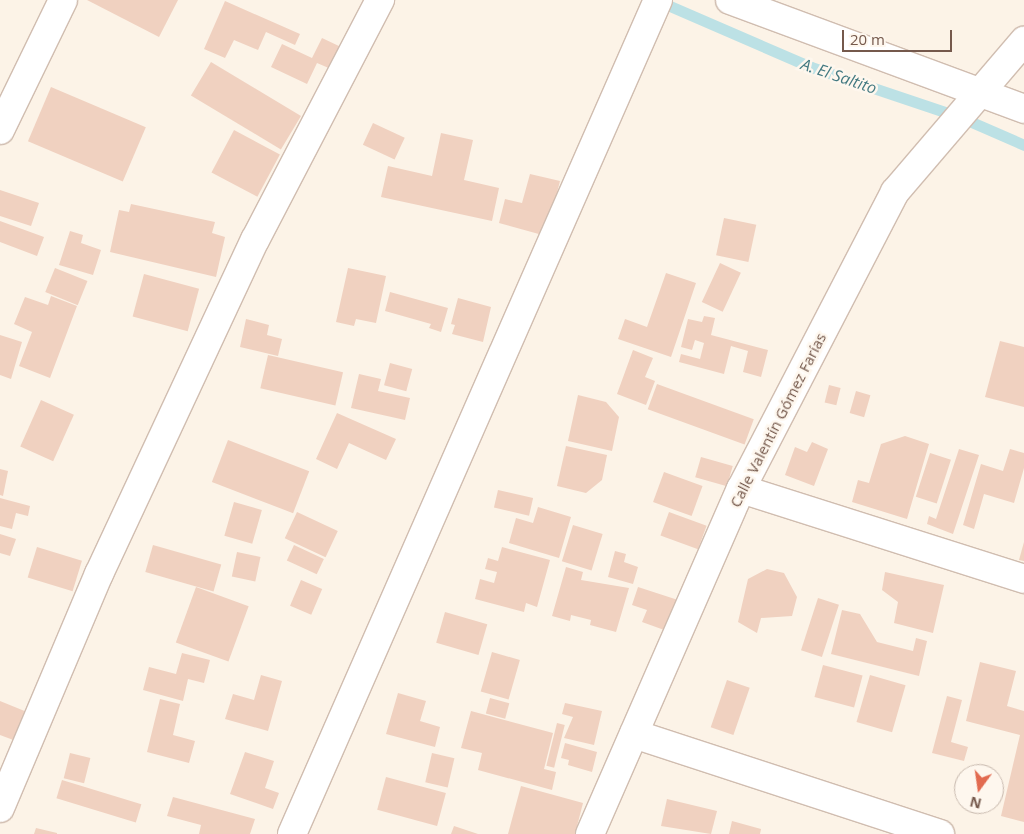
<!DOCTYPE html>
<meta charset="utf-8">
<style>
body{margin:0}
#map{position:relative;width:1024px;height:834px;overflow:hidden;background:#fcf3e7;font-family:"Open Sans",sans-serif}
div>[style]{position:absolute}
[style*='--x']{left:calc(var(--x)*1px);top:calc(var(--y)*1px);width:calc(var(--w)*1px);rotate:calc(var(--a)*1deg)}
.stream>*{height:11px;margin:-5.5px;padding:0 5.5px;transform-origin:5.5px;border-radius:5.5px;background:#bce1e5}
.building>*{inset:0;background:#f0d1c0;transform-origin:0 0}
.roads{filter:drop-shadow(1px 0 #d0bdb0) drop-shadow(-1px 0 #d0bdb0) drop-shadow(0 1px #d0bdb0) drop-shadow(0 -1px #d0bdb0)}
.minor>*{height:28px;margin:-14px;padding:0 14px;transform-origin:14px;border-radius:14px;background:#fff}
span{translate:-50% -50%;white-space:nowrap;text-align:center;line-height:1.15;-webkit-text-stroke:5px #fef7ee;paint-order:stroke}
.street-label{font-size:15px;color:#75594c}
.water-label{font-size:16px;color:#437981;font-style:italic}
.north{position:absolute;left:954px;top:764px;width:50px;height:50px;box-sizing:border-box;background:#fef7ee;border:1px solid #c7b8ad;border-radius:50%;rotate:194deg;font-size:14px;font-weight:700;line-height:20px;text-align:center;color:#75594c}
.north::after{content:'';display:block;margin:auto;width:18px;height:22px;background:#e26b50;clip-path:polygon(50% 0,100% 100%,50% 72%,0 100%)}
.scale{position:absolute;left:842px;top:30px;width:110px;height:22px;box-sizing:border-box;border:2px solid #75594c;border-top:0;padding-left:6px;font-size:15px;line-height:18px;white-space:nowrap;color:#75594c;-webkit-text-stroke:4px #fef7ee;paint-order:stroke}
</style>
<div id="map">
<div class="stream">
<i style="--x:656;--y:0;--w:169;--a:23.4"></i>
<i style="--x:811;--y:67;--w:157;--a:18.6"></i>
<i style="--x:960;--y:117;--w:70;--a:23.6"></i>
</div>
<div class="building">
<i style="clip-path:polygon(87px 0,178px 0,159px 37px)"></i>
<i style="clip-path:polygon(225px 1px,300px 34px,295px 45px,266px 32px,258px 50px,234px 40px,225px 58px,204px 49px)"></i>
<i style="clip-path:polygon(322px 38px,341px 47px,331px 69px,317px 63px,307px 84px,271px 67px,282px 44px,312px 58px)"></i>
<i style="left:211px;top:62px;width:105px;height:39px;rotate:31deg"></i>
<i style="left:51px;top:87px;width:103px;height:59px;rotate:23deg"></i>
<i style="left:373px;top:123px;width:35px;height:24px;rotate:25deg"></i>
<i style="left:234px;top:130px;width:52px;height:48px;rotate:28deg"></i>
<i style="clip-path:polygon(441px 133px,473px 140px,464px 180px,499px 188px,492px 221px,381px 197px,388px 166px,432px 176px)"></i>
<i style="clip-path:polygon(530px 174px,560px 181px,546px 236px,499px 223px,505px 199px,522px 203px)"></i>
<i style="clip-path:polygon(0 190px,39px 203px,31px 226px,0 216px)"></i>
<i style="clip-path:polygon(131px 204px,215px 222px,212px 233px,225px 237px,216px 277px,110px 252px,119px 210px,129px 212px)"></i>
<i style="left:724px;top:218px;width:33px;height:38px;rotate:12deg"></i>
<i style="clip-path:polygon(0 221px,44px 237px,37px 256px,0 242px)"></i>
<i style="clip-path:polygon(70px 231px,83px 235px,81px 243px,101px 250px,93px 275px,59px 265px)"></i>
<i style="left:720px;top:263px;width:23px;height:43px;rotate:25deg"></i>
<i style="left:55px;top:268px;width:35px;height:26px;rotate:22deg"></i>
<i style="clip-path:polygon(348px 268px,386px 276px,376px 323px,356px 319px,354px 326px,336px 322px)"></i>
<i style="clip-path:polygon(666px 273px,696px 283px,671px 357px,618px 339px,625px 319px,647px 327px)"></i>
<i style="left:144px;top:274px;width:57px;height:44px;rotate:15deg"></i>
<i style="clip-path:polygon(390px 292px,448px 308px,441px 332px,429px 328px,431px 324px,385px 311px)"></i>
<i style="clip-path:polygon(51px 296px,77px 306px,50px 378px,19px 366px,32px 332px,14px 324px,25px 297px,48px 305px)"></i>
<i style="clip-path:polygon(458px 298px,491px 307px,483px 342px,452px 334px,455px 325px,451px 324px)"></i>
<i style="clip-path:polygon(704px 316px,715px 318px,711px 335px,768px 350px,761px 377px,743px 372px,748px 351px,731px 346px,724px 374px,679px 362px,681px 354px,700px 359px,704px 343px,695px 340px,692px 350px,681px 347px,688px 319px,702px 322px)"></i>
<i style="clip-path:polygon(246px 319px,269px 325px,267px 335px,282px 339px,278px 356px,240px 347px)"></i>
<i style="clip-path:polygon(0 335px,22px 342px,11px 379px,0 375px)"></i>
<i style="clip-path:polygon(1000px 341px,1024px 347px,1024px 407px,985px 397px)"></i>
<i style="clip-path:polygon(633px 350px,653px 358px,645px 377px,655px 381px,646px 405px,617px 394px)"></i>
<i style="left:268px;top:355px;width:77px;height:34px;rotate:13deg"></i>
<i style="left:390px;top:363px;width:23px;height:23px;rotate:15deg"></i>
<i style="clip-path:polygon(359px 374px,381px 379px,378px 391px,410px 398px,405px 420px,351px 408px)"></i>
<i style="left:657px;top:384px;width:103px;height:27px;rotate:20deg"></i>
<i style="left:829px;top:385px;width:12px;height:18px;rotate:14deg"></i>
<i style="left:856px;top:391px;width:15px;height:23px;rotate:16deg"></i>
<i style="clip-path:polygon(578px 395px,606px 402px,619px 417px,612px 451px,568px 441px)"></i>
<i style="left:41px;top:400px;width:36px;height:51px;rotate:24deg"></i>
<i style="clip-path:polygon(337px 413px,396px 439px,386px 460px,349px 443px,337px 469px,316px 459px)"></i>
<i style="clip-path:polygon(905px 436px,929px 444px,907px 519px,852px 502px,858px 480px,869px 483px,881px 444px)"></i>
<i style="left:228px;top:440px;width:87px;height:45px;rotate:21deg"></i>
<i style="clip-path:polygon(812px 442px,828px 449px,814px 486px,785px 475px,795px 447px,807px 452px)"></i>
<i style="clip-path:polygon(566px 446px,607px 455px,602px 480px,586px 493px,557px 486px)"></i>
<i style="clip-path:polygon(959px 449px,979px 455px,953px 534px,927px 524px,929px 516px,936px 519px)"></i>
<i style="clip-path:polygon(1010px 449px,1024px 453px,1024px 468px,1014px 503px,984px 494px,974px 529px,963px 525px,981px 464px,1003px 471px)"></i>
<i style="left:930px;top:453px;width:22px;height:46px;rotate:18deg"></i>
<i style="left:701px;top:457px;width:33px;height:21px;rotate:16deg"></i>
<i style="clip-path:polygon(0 469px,8px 471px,3px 496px,0 495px)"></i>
<i style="left:664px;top:472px;width:41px;height:32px;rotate:20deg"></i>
<i style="left:498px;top:490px;width:36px;height:18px;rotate:13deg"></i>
<i style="clip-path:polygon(0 498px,30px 506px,28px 516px,16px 513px,12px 529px,0 526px)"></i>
<i style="left:234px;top:502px;width:29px;height:35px;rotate:16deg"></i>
<i style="clip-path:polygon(538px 507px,571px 517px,559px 558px,509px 543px,516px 518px,533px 523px)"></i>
<i style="left:297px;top:512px;width:45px;height:29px;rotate:25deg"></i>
<i style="left:669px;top:512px;width:40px;height:25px;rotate:20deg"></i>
<i style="left:573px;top:525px;width:31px;height:38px;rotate:17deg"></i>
<i style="clip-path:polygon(0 534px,16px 539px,10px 556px,0 553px)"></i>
<i style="clip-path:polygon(1024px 542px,1024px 561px,1019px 560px)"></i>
<i style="left:153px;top:545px;width:71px;height:28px;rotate:16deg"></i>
<i style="left:294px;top:545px;width:33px;height:17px;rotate:25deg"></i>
<i style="left:37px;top:547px;width:47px;height:32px;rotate:17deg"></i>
<i style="clip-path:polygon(502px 547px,550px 560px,537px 607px,526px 603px,524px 612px,475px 599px,480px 579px,494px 583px,497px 572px,485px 569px,488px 558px,498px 561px)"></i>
<i style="clip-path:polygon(615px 551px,626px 554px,624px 562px,638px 567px,633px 584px,608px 577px)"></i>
<i style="left:237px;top:552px;width:24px;height:25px;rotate:12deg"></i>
<i style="clip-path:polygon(566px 567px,583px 572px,581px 580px,629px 588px,616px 632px,590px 625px,591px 620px,571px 615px,570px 621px,552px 616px)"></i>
<i style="clip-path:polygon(767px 569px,784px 573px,797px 597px,792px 616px,761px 618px,757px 633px,738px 622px,748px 579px)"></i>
<i style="clip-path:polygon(885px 572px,944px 585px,933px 633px,894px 623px,898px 602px,882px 590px)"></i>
<i style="left:301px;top:580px;width:23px;height:28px;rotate:23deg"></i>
<i style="left:196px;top:587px;width:56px;height:59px;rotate:20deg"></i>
<i style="clip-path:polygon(638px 587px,678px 600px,667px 631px,642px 622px,647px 610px,632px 605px)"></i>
<i style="left:818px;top:598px;width:22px;height:55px;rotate:18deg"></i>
<i style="clip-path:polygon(842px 610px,860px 614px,877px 642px,913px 651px,916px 638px,927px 641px,919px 676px,831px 654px)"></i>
<i style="left:445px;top:612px;width:44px;height:32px;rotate:16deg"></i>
<i style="left:492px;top:652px;width:29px;height:41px;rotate:16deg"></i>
<i style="clip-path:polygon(182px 653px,210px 660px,204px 683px,188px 679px,183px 701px,143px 690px,149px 667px,176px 674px)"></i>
<i style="clip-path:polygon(980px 662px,1016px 671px,1007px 706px,1024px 711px,1024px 822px,1001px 816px,1020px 735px,966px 721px)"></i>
<i style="left:823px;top:665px;width:41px;height:33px;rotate:15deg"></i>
<i style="clip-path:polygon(261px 675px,282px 681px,268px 731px,225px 719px,233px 694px,254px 700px)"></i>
<i style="left:870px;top:675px;width:37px;height:49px;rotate:16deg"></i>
<i style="left:727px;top:680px;width:24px;height:50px;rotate:19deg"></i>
<i style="clip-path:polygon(398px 693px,426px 701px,420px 721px,440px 727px,435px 747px,386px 734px)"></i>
<i style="clip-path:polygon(947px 696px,962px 700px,951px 742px,968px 747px,964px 761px,932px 753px)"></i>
<i style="left:490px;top:698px;width:20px;height:16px;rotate:15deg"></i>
<i style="clip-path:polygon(160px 699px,180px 704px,173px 735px,195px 741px,189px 763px,147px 752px)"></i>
<i style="clip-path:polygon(0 701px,27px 712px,16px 741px,0 735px)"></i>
<i style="clip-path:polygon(565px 703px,602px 711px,594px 745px,564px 738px,573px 717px,562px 714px)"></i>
<i style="clip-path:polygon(471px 711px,553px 733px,544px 769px,556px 772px,552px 790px,478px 770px,482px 753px,461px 748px)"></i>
<i style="left:557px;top:723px;width:8px;height:44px;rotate:14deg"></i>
<i style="clip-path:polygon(565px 743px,597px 752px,592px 772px,568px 765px,569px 760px,561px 758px)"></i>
<i style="clip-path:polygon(245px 752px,274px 761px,265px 788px,279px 793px,273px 809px,230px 794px)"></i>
<i style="left:70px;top:753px;width:21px;height:26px;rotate:14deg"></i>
<i style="left:432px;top:753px;width:23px;height:30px;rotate:13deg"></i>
<i style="left:386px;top:777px;width:62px;height:34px;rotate:15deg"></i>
<i style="left:62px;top:780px;width:83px;height:19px;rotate:17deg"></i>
<i style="clip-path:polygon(521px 786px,583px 803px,575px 834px,508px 834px)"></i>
<i style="clip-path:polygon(173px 797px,255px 819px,250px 834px,199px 834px,201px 825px,167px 816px)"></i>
<i style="clip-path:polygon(667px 799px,717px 811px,711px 834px,661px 826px)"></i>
<i style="clip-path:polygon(732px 821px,761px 829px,760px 834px,729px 834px)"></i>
<i style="clip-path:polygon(454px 826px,478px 834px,451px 834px)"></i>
<i style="clip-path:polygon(36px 828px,57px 833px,57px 834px,34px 834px)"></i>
</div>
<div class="roads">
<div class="minor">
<i style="--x:730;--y:0;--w:314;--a:20.3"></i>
<i style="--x:0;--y:130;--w:144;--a:-64.1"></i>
<i style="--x:741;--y:489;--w:297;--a:17.6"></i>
<i style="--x:634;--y:734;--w:322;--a:18.1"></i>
<i style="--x:0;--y:808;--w:254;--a:-67.1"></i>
<i style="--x:99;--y:574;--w:369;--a:-65"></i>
<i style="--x:255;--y:240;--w:271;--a:-62.5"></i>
<i style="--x:292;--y:834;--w:911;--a:-66.31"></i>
<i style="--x:590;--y:834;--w:377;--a:-66.4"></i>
<i style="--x:741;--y:489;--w:335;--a:-62.6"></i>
<i style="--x:895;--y:192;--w:199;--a:-49.5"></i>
</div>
</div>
<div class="street-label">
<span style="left:778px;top:420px;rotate:-63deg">Calle Valentín Gómez Farías</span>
</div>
<div class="water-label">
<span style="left:839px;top:76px;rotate:19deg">A. El Saltito</span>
</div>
<div class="north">N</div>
<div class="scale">20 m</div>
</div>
